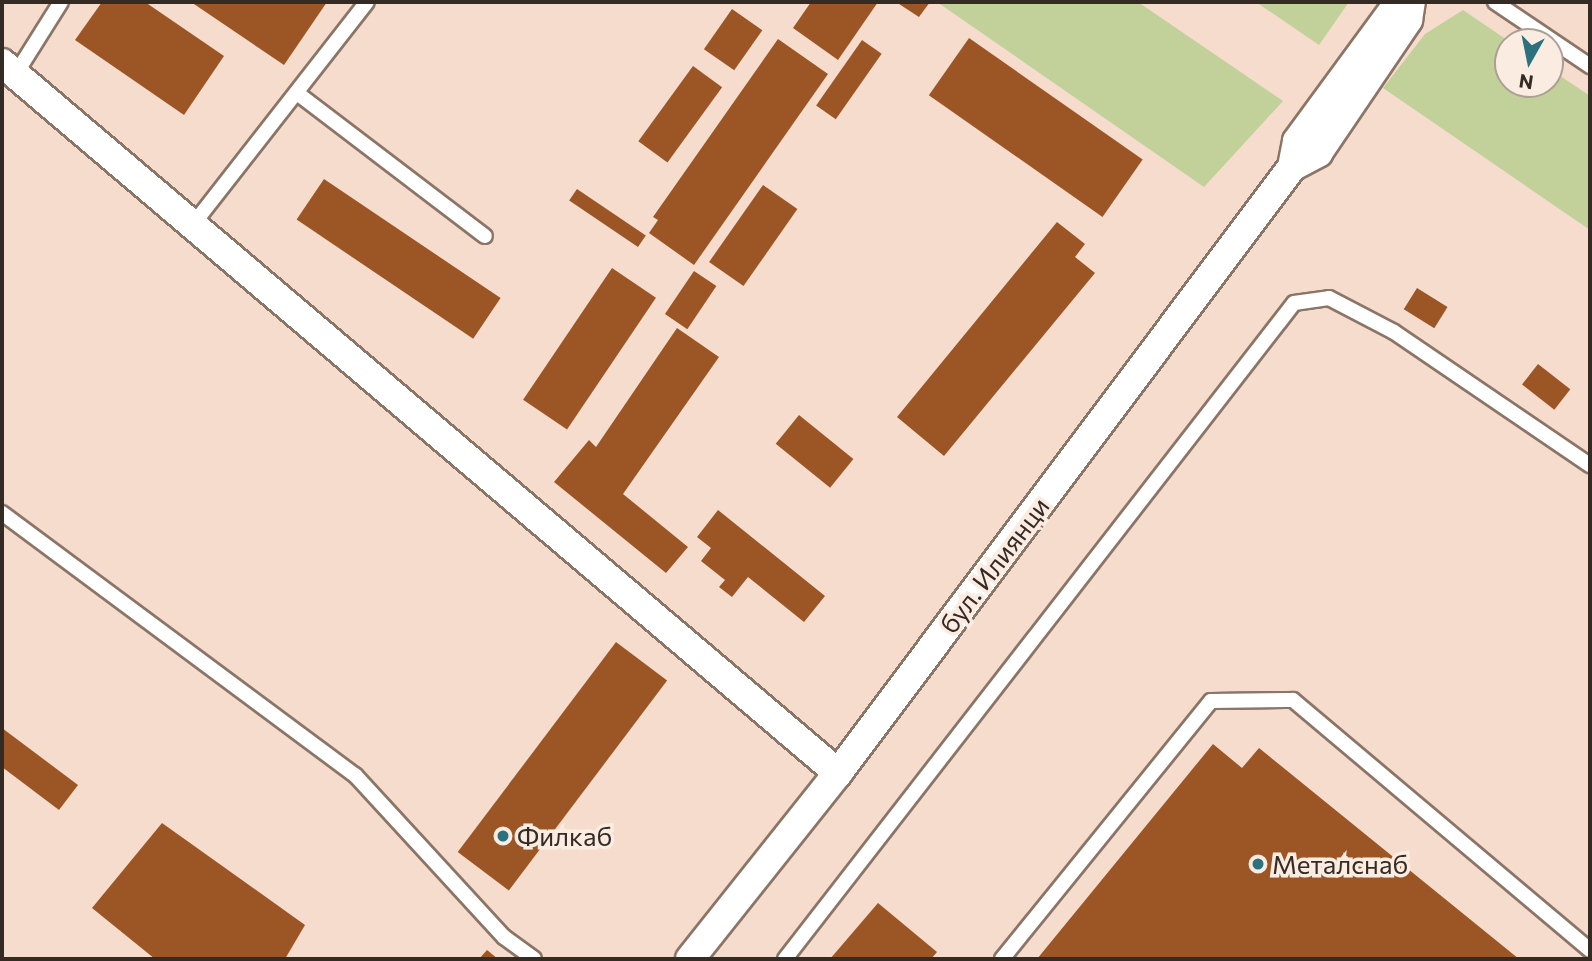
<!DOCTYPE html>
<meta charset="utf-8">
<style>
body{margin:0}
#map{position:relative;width:1592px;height:961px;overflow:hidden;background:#f6dccd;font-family:Commissioner,sans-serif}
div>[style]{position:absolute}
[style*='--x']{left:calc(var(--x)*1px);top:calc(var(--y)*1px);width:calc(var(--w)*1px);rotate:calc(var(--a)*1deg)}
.green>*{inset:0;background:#c2d099}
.building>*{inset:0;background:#9c5626;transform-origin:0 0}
.roads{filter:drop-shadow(2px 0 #8b7567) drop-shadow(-2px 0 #8b7567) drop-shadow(0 2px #8b7567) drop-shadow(0 -2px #8b7567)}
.service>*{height:14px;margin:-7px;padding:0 7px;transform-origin:7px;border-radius:7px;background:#fff}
.minor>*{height:28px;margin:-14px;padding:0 14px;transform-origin:14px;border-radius:14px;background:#fff}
.dots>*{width:19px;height:19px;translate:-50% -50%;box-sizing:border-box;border:4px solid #fbece2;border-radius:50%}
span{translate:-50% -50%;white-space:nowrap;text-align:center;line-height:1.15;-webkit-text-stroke:7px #fbece2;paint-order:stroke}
.street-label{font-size:26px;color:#342b25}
.poi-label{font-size:26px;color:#342b25}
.left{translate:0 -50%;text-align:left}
.frame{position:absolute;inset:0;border:4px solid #342b25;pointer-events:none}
.north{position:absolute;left:1494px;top:28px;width:70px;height:70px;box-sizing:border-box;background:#fbece2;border:2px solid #ab9f96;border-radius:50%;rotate:189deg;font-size:19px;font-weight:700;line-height:28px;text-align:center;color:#342b25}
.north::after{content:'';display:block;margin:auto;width:24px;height:32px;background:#2b727e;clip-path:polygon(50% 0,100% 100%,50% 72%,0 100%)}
</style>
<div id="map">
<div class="green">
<i style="clip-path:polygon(937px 2px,1138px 2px,1283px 101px,1204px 187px)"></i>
<i style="clip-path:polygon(1256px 2px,1349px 2px,1319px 45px)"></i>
<i style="clip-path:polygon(1463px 10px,1510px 42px,1508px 84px,1550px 84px,1550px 69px,1590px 96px,1590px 230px,1383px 88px,1425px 34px)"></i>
</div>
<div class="building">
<i style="clip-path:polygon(102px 2px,145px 2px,224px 56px,184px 115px,75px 40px)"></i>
<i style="clip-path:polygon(191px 2px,327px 2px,284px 65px)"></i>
<i style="clip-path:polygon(811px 2px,878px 2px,838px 60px,793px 28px)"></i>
<i style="clip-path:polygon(896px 2px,930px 2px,919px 17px)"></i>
<i style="left:732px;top:9px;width:37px;height:49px;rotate:35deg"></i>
<i style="left:969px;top:38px;width:212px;height:70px;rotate:35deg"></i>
<i style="clip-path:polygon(778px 39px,828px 74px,694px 265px,649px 233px,658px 220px,653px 217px)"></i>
<i style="left:862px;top:40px;width:24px;height:80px;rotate:35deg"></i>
<i style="left:693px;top:66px;width:36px;height:93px;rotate:36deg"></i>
<i style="left:324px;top:179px;width:213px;height:49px;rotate:34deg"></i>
<i style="left:763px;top:185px;width:42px;height:94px;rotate:35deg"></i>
<i style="left:577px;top:189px;width:83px;height:14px;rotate:34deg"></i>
<i style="clip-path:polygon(1057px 222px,1085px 244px,1075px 257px,1095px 273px,944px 456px,897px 417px)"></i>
<i style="left:612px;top:268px;width:53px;height:159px;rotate:34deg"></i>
<i style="left:694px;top:271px;width:27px;height:52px;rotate:34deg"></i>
<i style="left:1417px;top:288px;width:36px;height:25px;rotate:32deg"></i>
<i style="clip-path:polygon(677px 328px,719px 357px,623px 494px,688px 547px,666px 573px,554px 482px,589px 440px,596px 447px)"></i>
<i style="left:1538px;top:364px;width:41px;height:26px;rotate:38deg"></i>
<i style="left:799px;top:415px;width:70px;height:37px;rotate:39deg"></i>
<i style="clip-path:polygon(718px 510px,825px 596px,804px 622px,748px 577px,732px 597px,719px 587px,725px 580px,701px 561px,711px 548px,697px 537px)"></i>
<i style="left:616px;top:642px;width:64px;height:263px;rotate:37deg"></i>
<i style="clip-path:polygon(2px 728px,78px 785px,59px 810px,2px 767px)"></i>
<i style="clip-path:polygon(1213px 744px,1242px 768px,1259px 748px,1519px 959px,1037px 959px)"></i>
<i style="clip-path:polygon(162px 823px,305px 925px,285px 959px,155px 959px,92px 908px)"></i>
<i style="clip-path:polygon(878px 903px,937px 952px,931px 959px,830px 959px)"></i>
<i style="clip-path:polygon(487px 950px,498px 959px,479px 959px)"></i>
</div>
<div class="roads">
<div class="service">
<i style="--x:1495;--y:2;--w:115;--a:34"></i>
<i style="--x:15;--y:75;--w:86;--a:-57.8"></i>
<i style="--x:297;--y:93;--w:236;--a:37.3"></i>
<i style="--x:195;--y:222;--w:279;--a:-52"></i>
<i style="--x:2;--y:513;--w:440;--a:36.6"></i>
<i style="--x:355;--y:775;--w:220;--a:47.4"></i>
<i style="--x:504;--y:937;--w:37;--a:36"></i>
<i style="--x:785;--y:959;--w:830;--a:-52.19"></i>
<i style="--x:1294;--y:303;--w:35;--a:-8"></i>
<i style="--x:1329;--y:298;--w:73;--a:27.6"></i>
<i style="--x:1394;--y:332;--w:237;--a:34.2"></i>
<i style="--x:1002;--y:959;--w:332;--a:-51"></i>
<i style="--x:1211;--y:701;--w:82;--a:-0.7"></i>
<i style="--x:1293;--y:700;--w:388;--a:40.1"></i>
</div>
<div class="minor">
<i style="--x:2;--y:63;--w:1097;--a:40.34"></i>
<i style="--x:1292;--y:167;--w:26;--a:-79"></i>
<i style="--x:1297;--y:141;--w:172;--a:-53.7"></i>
<i style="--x:690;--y:959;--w:238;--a:-51.5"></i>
<i style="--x:838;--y:773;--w:757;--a:-53.16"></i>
<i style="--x:1292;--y:167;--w:30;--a:-28"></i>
<i style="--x:1318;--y:153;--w:161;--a:-55.9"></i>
<i style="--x:1408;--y:20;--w:18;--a:-81"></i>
</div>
</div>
<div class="dots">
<i style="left:503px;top:836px;background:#2b727e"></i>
<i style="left:1258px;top:864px;background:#2b727e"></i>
</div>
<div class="street-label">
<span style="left:994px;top:565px;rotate:-53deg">бул. Илиянци</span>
</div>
<div class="poi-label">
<span class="left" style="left:517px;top:836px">Филкаб</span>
<span class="left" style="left:1272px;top:864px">Металснаб</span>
</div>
<div class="frame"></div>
<div class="north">N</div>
</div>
